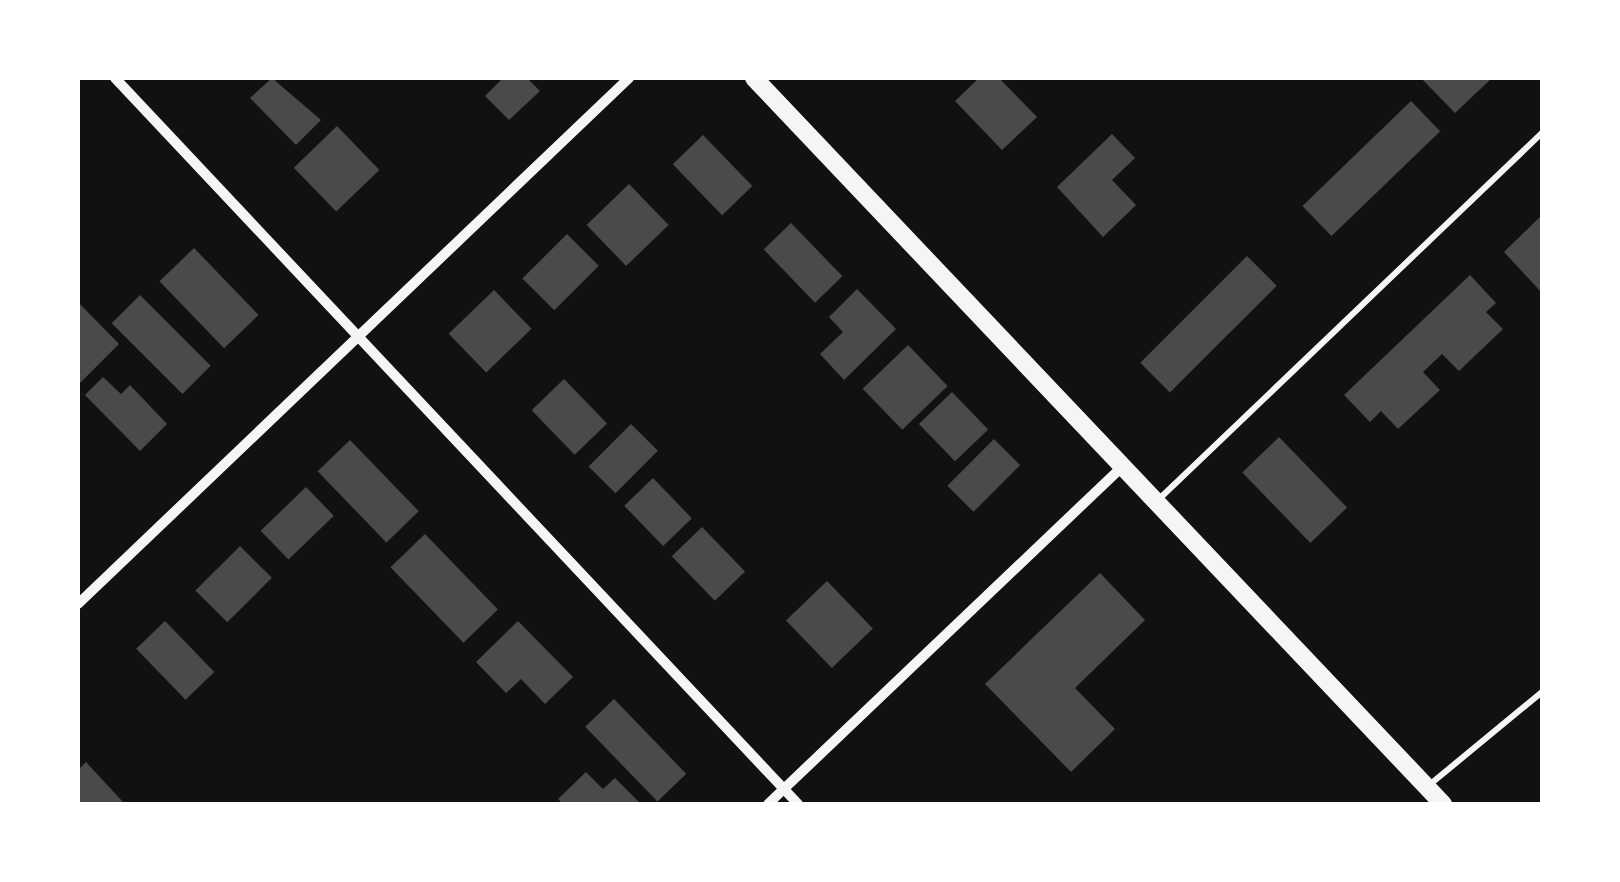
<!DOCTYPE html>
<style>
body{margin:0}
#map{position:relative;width:1620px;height:882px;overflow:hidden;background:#111;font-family:Raleway,sans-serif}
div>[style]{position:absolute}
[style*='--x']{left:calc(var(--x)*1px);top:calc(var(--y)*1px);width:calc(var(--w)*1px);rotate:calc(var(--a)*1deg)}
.building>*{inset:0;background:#4a4a4a;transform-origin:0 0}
.service>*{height:6px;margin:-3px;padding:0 3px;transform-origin:3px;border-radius:3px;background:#f5f5f5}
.minor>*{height:10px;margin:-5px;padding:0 5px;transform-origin:5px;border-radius:5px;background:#f5f5f5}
.tertiary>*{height:18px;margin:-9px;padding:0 9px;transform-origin:9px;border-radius:9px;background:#f5f5f5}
span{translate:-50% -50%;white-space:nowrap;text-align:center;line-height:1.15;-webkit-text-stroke:9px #fff;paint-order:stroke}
.frame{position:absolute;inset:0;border:80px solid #fff;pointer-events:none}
</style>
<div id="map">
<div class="building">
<i style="clip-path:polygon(272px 78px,321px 120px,296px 145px,250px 98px)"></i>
<i style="clip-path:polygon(503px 78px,527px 78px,540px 91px,509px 120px,485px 96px)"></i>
<i style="clip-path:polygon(979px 78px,999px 78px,1037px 117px,1002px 150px,955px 101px)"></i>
<i style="clip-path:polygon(1421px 78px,1492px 78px,1455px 113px)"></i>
<i style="left:1411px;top:101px;width:42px;height:151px;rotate:46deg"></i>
<i style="left:337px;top:126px;width:61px;height:60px;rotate:46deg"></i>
<i style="clip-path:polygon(1112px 134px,1135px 158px,1112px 180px,1136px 205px,1103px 237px,1057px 187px)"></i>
<i style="left:703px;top:135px;width:71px;height:42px;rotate:46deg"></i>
<i style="left:629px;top:184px;width:57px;height:59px;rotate:46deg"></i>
<i style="clip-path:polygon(1542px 215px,1542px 293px,1504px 252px)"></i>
<i style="left:791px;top:223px;width:74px;height:38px;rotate:46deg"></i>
<i style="left:567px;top:234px;width:45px;height:63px;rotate:45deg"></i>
<i style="left:194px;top:248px;width:93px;height:48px;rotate:46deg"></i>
<i style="left:1247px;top:256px;width:42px;height:151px;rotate:45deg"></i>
<i style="clip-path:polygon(1470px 275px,1496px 303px,1486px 312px,1503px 329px,1459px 371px,1442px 354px,1423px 372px,1440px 390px,1398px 429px,1381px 411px,1370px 422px,1344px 395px)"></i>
<i style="clip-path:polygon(857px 289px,896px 329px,844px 380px,820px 354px,843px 332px,829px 317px)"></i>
<i style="left:494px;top:290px;width:54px;height:63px;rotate:46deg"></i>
<i style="left:140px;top:295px;width:100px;height:40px;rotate:45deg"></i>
<i style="clip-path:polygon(78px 302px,119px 344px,79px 384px,78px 382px)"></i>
<i style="left:908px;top:345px;width:57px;height:63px;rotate:46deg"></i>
<i style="clip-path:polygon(103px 377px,121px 394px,130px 385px,167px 424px,140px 451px,85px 395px)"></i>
<i style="left:564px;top:379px;width:62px;height:45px;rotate:46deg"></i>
<i style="left:952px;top:392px;width:52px;height:46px;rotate:46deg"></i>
<i style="left:631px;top:424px;width:38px;height:60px;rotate:45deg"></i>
<i style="left:1279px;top:437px;width:98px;height:51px;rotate:46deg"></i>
<i style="left:994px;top:439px;width:37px;height:66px;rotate:45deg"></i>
<i style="left:350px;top:440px;width:99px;height:45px;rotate:46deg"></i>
<i style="left:653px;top:478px;width:56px;height:40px;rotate:46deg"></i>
<i style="left:306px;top:487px;width:40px;height:63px;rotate:46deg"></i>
<i style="left:702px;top:527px;width:62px;height:42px;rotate:46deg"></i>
<i style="left:425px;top:534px;width:105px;height:48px;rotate:46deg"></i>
<i style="left:240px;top:546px;width:45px;height:63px;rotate:45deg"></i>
<i style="clip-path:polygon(1100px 573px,1145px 620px,1075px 688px,1115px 729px,1071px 772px,985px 684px)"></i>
<i style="left:827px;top:581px;width:66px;height:57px;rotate:46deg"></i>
<i style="left:165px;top:621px;width:71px;height:40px;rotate:46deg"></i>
<i style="clip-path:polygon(518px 621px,573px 677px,545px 704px,521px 679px,506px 693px,476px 662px)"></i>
<i style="left:614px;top:699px;width:104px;height:40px;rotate:46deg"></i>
<i style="clip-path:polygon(86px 762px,123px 802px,120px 804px,78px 804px,78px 770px)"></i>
<i style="clip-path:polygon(586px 772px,603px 789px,615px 778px,641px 804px,563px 804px,558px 799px)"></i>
</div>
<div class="service">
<i style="--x:1157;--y:501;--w:533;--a:-43.71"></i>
<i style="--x:1428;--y:786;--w:148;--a:-39.5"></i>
</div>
<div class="minor">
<i style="--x:115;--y:78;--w:997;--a:46.75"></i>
<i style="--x:78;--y:604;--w:762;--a:-43.67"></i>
<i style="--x:768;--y:804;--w:490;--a:-43.6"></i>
</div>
<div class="tertiary">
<i style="--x:754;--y:78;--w:1001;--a:46.5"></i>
</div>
<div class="frame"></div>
</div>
